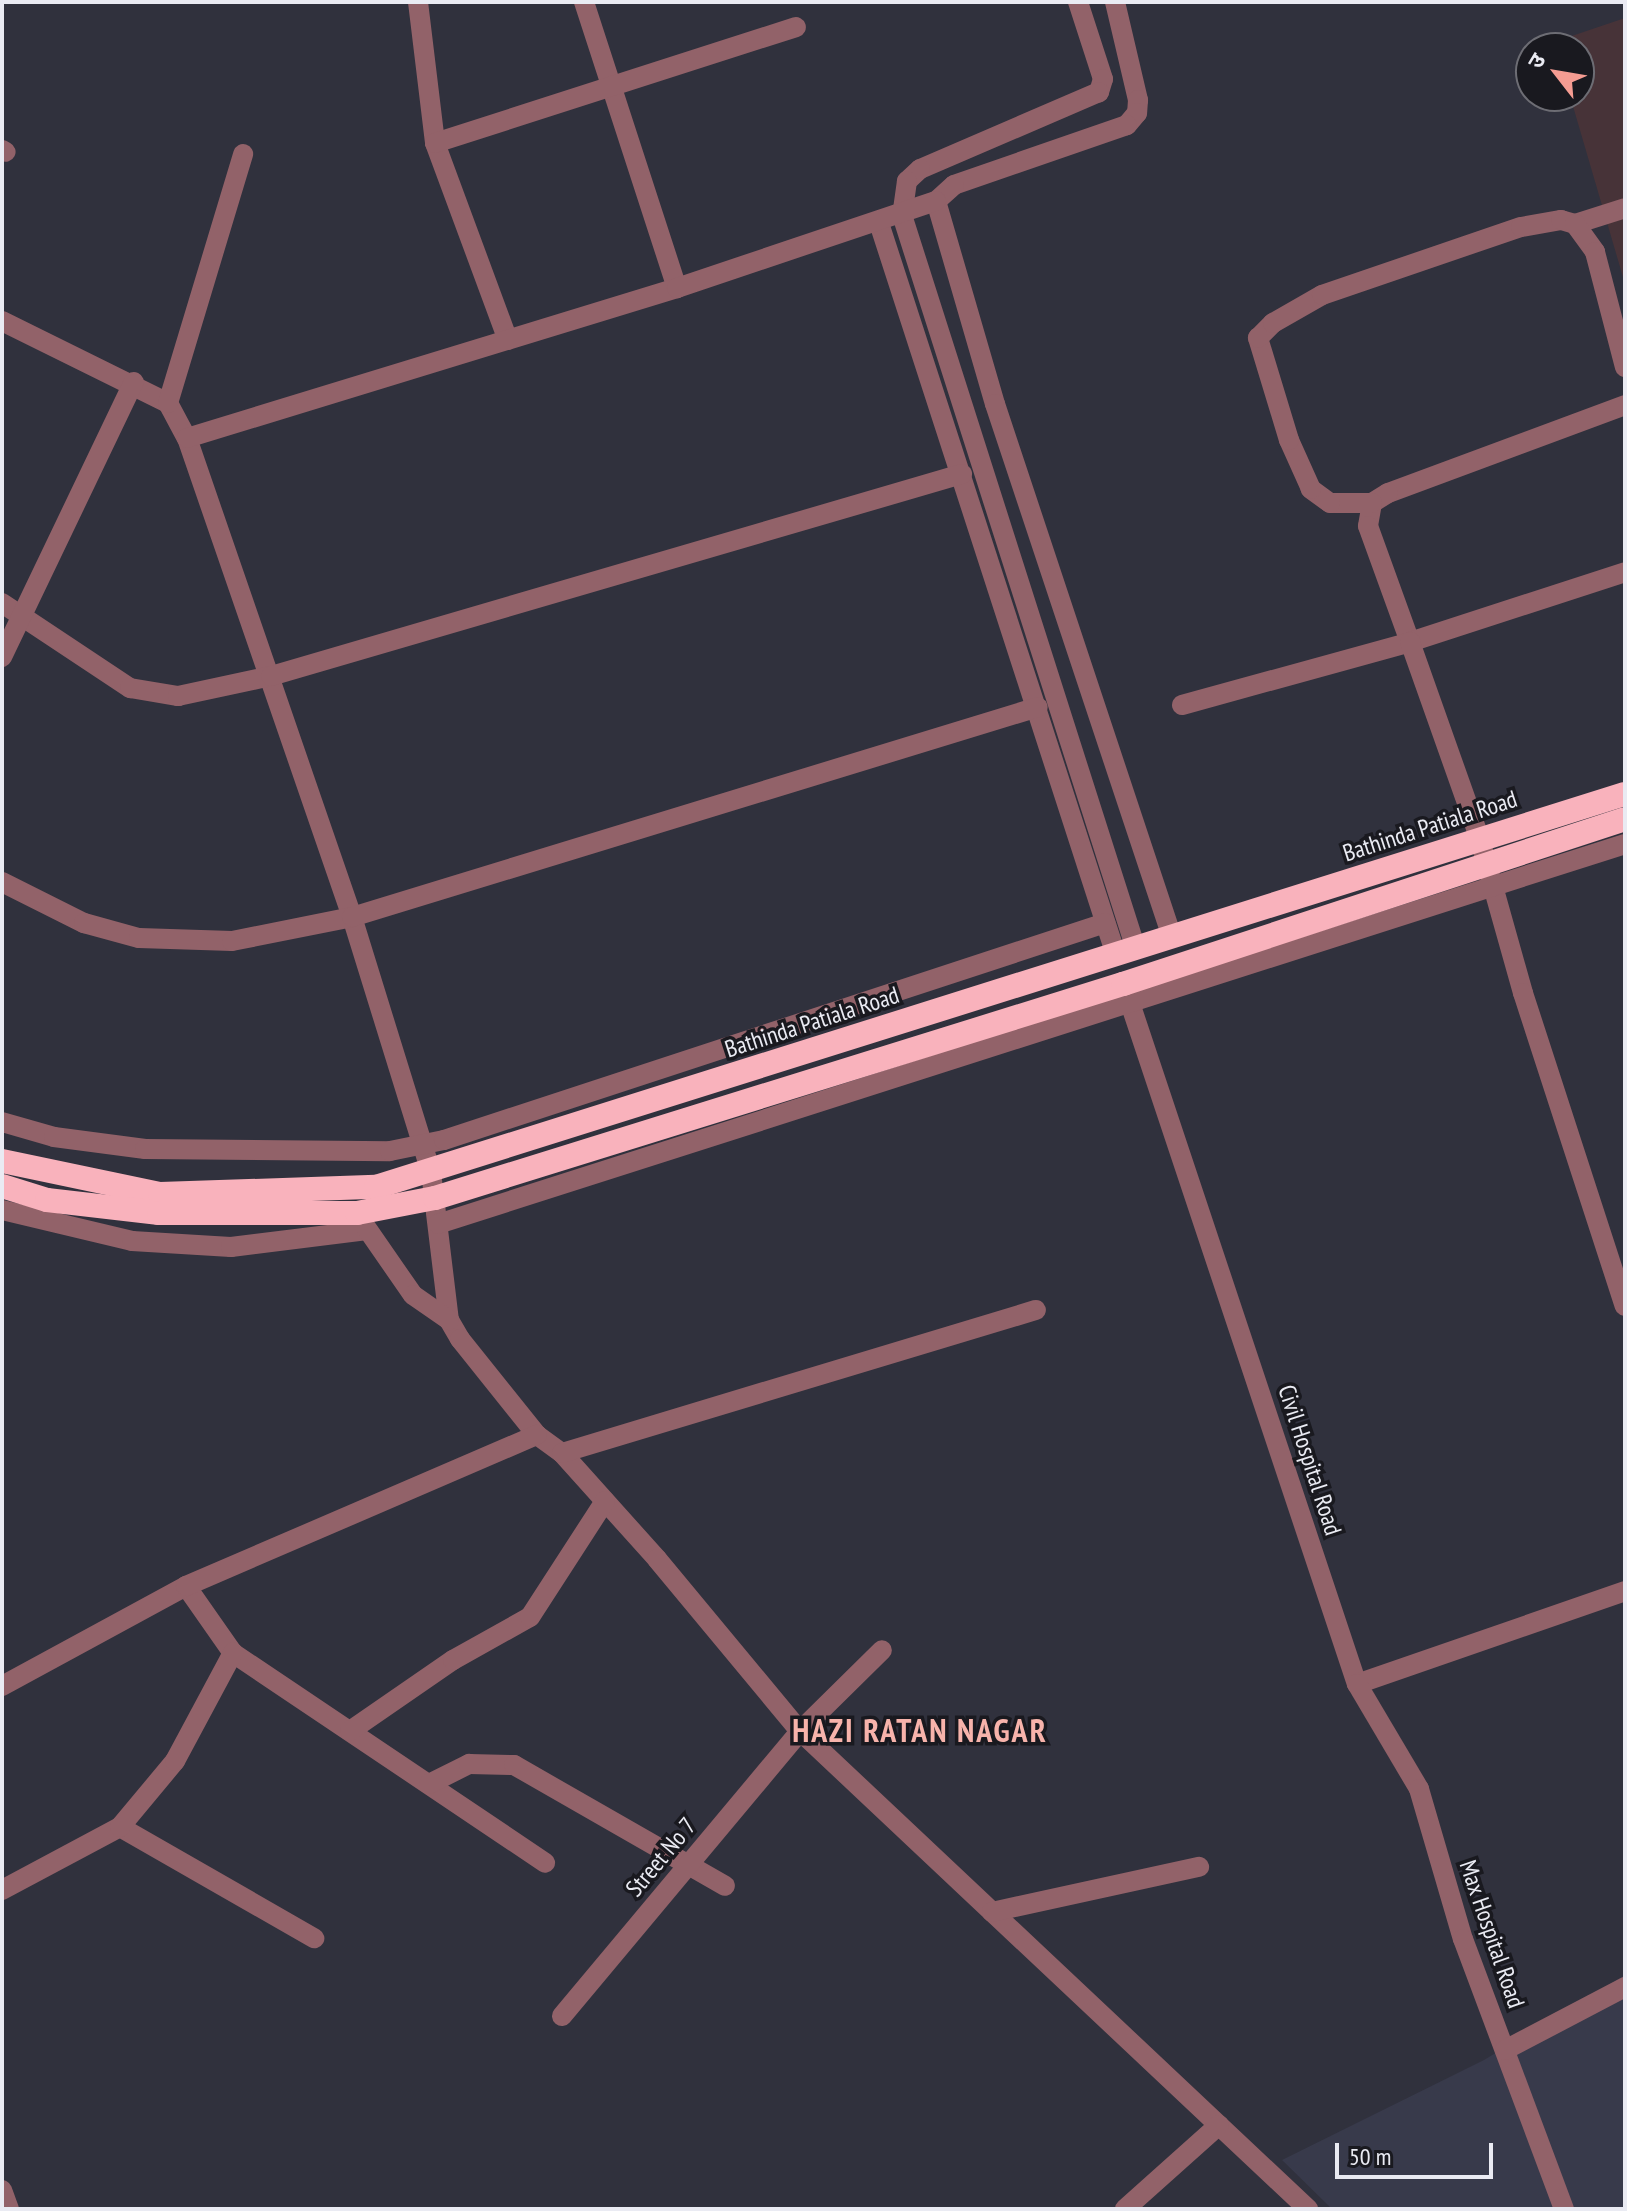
<!DOCTYPE html>
<meta charset="utf-8">
<style>
body{margin:0}
#map{position:relative;width:1627px;height:2211px;overflow:hidden;background:#30313d;font-family:"PT Sans Narrow","Noto Sans Devanagari",sans-serif}
div>[style]{position:absolute}
[style*='--x']{left:calc(var(--x)*1px);top:calc(var(--y)*1px);width:calc(var(--w)*1px);rotate:calc(var(--a)*1deg)}
.built>*{inset:0;background:#383a4b}
.education>*{inset:0;background:#473338}
.minor>*{height:20px;margin:-10px;padding:0 10px;transform-origin:10px;border-radius:10px;background:#926269}
.highway>*{height:24px;margin:-12px;padding:0 12px;transform-origin:12px;border-radius:12px;background:#f9b2bc}
span{translate:-50% -50%;white-space:nowrap;text-align:center;line-height:1.15;-webkit-text-stroke:7px #19191f;paint-order:stroke}
.street-label{font-size:24px;color:#eaebf3}
.district-label{font-size:32px;color:#f7b3ab;font-weight:700;letter-spacing:2px}
.frame{position:absolute;inset:0;border:4px solid #eaebf3;pointer-events:none}
.north{position:absolute;left:1515px;top:32px;width:80px;height:80px;box-sizing:border-box;background:#19191f;border:2px solid #6d6d74;border-radius:50%;rotate:301deg;font-size:22px;font-weight:700;line-height:32px;text-align:center;color:#eaebf3}
.north::after{content:'';display:block;margin:auto;width:28px;height:36px;background:#f59c92;clip-path:polygon(50% 0,100% 100%,50% 72%,0 100%)}
.scale{position:absolute;left:1335px;top:2143px;width:158px;height:36px;box-sizing:border-box;border:4px solid #eaebf3;border-top:0;padding-left:10px;font-size:24px;line-height:28px;white-space:nowrap;color:#eaebf3;-webkit-text-stroke:6px #19191f;paint-order:stroke}
</style>
<div id="map">
<div class="built">
<i style="clip-path:polygon(1625px 1975px,1625px 2209px,1332px 2209px,1282px 2160px,1484px 2060px)"></i>
</div>
<div class="education">
<i style="clip-path:polygon(1625px 18px,1625px 284px,1570px 96px,1579px 96px,1579px 48px,1556px 48px,1554px 42px)"></i>
</div>
<div class="minor">
<i style="--x:418;--y:2;--w:142;--a:83.1"></i>
<i style="--x:435;--y:143;--w:210;--a:69.7"></i>
<i style="--x:584;--y:2;--w:301;--a:72"></i>
<i style="--x:1078;--y:2;--w:81;--a:72"></i>
<i style="--x:1103;--y:79;--w:14;--a:107"></i>
<i style="--x:1099;--y:92;--w:195;--a:156.7"></i>
<i style="--x:920;--y:169;--w:18;--a:137"></i>
<i style="--x:907;--y:181;--w:34;--a:98"></i>
<i style="--x:902;--y:215;--w:770;--a:72.32"></i>
<i style="--x:1115;--y:2;--w:101;--a:76.8"></i>
<i style="--x:1138;--y:100;--w:13;--a:94"></i>
<i style="--x:1137;--y:113;--w:16;--a:130"></i>
<i style="--x:1127;--y:125;--w:183;--a:160.9"></i>
<i style="--x:954;--y:185;--w:24;--a:138"></i>
<i style="--x:936;--y:201;--w:211;--a:73.8"></i>
<i style="--x:995;--y:404;--w:562;--a:71.63"></i>
<i style="--x:435;--y:143;--w:379;--a:-17.8"></i>
<i style="--x:2;--y:150;--w:4;--a:27"></i>
<i style="--x:879;--y:223;--w:769;--a:72.06"></i>
<i style="--x:1575;--y:224;--w:52;--a:-17.7"></i>
<i style="--x:2;--y:321;--w:185;--a:26.3"></i>
<i style="--x:168;--y:403;--w:40;--a:62"></i>
<i style="--x:187;--y:438;--w:507;--a:70.99"></i>
<i style="--x:352;--y:917;--w:267;--a:72.8"></i>
<i style="--x:431;--y:1172;--w:149;--a:83.1"></i>
<i style="--x:449;--y:1320;--w:22;--a:60"></i>
<i style="--x:460;--y:1339;--w:123;--a:51.3"></i>
<i style="--x:537;--y:1435;--w:31;--a:36"></i>
<i style="--x:562;--y:1453;--w:142;--a:48.1"></i>
<i style="--x:657;--y:1559;--w:224;--a:50.3"></i>
<i style="--x:800;--y:1731;--w:698;--a:43.26"></i>
<i style="--x:168;--y:403;--w:260;--a:-73.2"></i>
<i style="--x:1625;--y:405;--w:253;--a:159.6"></i>
<i style="--x:1388;--y:493;--w:19;--a:148"></i>
<i style="--x:1372;--y:503;--w:23;--a:100"></i>
<i style="--x:1368;--y:526;--w:123;--a:70.1"></i>
<i style="--x:1410;--y:642;--w:226;--a:-18"></i>
<i style="--x:187;--y:438;--w:512;--a:-17.02"></i>
<i style="--x:677;--y:288;--w:273;--a:-18.6"></i>
<i style="--x:1372;--y:503;--w:42;--a:180"></i>
<i style="--x:1330;--y:503;--w:24;--a:-144"></i>
<i style="--x:1311;--y:489;--w:54;--a:-114.2"></i>
<i style="--x:1289;--y:440;--w:107;--a:-106.9"></i>
<i style="--x:1258;--y:338;--w:21;--a:-45"></i>
<i style="--x:1273;--y:323;--w:56;--a:-29.7"></i>
<i style="--x:1322;--y:295;--w:210;--a:-18.9"></i>
<i style="--x:1521;--y:227;--w:41;--a:-9.9"></i>
<i style="--x:1561;--y:220;--w:15;--a:16"></i>
<i style="--x:1575;--y:224;--w:34;--a:54"></i>
<i style="--x:1595;--y:252;--w:119;--a:75.4"></i>
<i style="--x:2;--y:603;--w:154;--a:33.6"></i>
<i style="--x:130;--y:688;--w:49;--a:9.5"></i>
<i style="--x:178;--y:696;--w:95;--a:-12.1"></i>
<i style="--x:271;--y:676;--w:720;--a:-16.3"></i>
<i style="--x:2;--y:657;--w:305;--a:-64.4"></i>
<i style="--x:1182;--y:705;--w:237;--a:-15.4"></i>
<i style="--x:1410;--y:642;--w:210;--a:70.5"></i>
<i style="--x:1480;--y:840;--w:159;--a:74.3"></i>
<i style="--x:1523;--y:993;--w:329;--a:72"></i>
<i style="--x:2;--y:882;--w:92;--a:26.6"></i>
<i style="--x:84;--y:923;--w:57;--a:15.3"></i>
<i style="--x:139;--y:938;--w:93;--a:1.8"></i>
<i style="--x:232;--y:941;--w:122;--a:-11.3"></i>
<i style="--x:352;--y:917;--w:717;--a:-17.02"></i>
<i style="--x:1126;--y:991;--w:730;--a:71.57"></i>
<i style="--x:1357;--y:1684;--w:284;--a:-19.1"></i>
<i style="--x:2;--y:1122;--w:54;--a:16.1"></i>
<i style="--x:54;--y:1137;--w:92;--a:7.5"></i>
<i style="--x:145;--y:1149;--w:245;--a:0.5"></i>
<i style="--x:390;--y:1151;--w:55;--a:-11.5"></i>
<i style="--x:444;--y:1140;--w:696;--a:-18.17"></i>
<i style="--x:2;--y:1210;--w:134;--a:13.4"></i>
<i style="--x:132;--y:1241;--w:99;--a:3.5"></i>
<i style="--x:231;--y:1247;--w:137;--a:-7.1"></i>
<i style="--x:361;--y:1220;--w:91;--a:55.3"></i>
<i style="--x:413;--y:1295;--w:44;--a:34.8"></i>
<i style="--x:438;--y:1224;--w:1246;--a:-17.75"></i>
<i style="--x:562;--y:1453;--w:495;--a:-16.8"></i>
<i style="--x:186;--y:1586;--w:82;--a:55"></i>
<i style="--x:233;--y:1653;--w:376;--a:33.9"></i>
<i style="--x:1357;--y:1684;--w:122;--a:59.4"></i>
<i style="--x:1419;--y:1789;--w:156;--a:73.7"></i>
<i style="--x:1463;--y:1939;--w:288;--a:69.5"></i>
<i style="--x:2;--y:1686;--w:209;--a:-28.5"></i>
<i style="--x:186;--y:1586;--w:382;--a:-23.3"></i>
<i style="--x:350;--y:1731;--w:125;--a:-34.6"></i>
<i style="--x:453;--y:1660;--w:88;--a:-29.2"></i>
<i style="--x:530;--y:1617;--w:138;--a:-57.1"></i>
<i style="--x:429;--y:1784;--w:45;--a:-26.6"></i>
<i style="--x:469;--y:1764;--w:45;--a:1.3"></i>
<i style="--x:514;--y:1765;--w:243;--a:29.8"></i>
<i style="--x:120;--y:1827;--w:224;--a:29.8"></i>
<i style="--x:2;--y:1890;--w:134;--a:-28.1"></i>
<i style="--x:120;--y:1827;--w:86;--a:-50.2"></i>
<i style="--x:175;--y:1761;--w:123;--a:-61.8"></i>
<i style="--x:992;--y:1912;--w:212;--a:-12.3"></i>
<i style="--x:562;--y:2016;--w:371;--a:-50.1"></i>
<i style="--x:800;--y:1731;--w:115;--a:-44.6"></i>
<i style="--x:1505;--y:2050;--w:136;--a:-27.7"></i>
<i style="--x:2;--y:2190;--w:20;--a:70"></i>
<i style="--x:1125;--y:2209;--w:126;--a:-41.8"></i>
</div>
<div class="highway">
<i style="--x:2;--y:1161;--w:161;--a:11.8"></i>
<i style="--x:160;--y:1194;--w:216;--a:-1.9"></i>
<i style="--x:376;--y:1187;--w:1309;--a:-17.47"></i>
<i style="--x:2;--y:1186;--w:47;--a:17.3"></i>
<i style="--x:47;--y:1200;--w:113;--a:6.6"></i>
<i style="--x:159;--y:1213;--w:198;--a:0"></i>
<i style="--x:357;--y:1213;--w:79;--a:-10.9"></i>
<i style="--x:435;--y:1198;--w:721;--a:-17.28"></i>
<i style="--x:1123;--y:984;--w:528;--a:-18.19"></i>
</div>
<div class="street-label">
<span style="left:1430px;top:826px;rotate:-18deg">Bathinda Patiala Road</span>
<span style="left:812px;top:1022px;rotate:-18deg">Bathinda Patiala Road</span>
<span style="left:1310px;top:1460px;rotate:72deg">Civil Hospital Road</span>
<span style="left:661px;top:1857px;rotate:-50deg">Street No 7</span>
<span style="left:1492px;top:1934px;rotate:71deg">Max Hospital Road</span>
</div>
<div class="district-label">
<span style="left:920px;top:1730px">HAZI RATAN NAGAR</span>
</div>
<div class="frame"></div>
<div class="north">उ</div>
<div class="scale">50 m</div>
</div>
